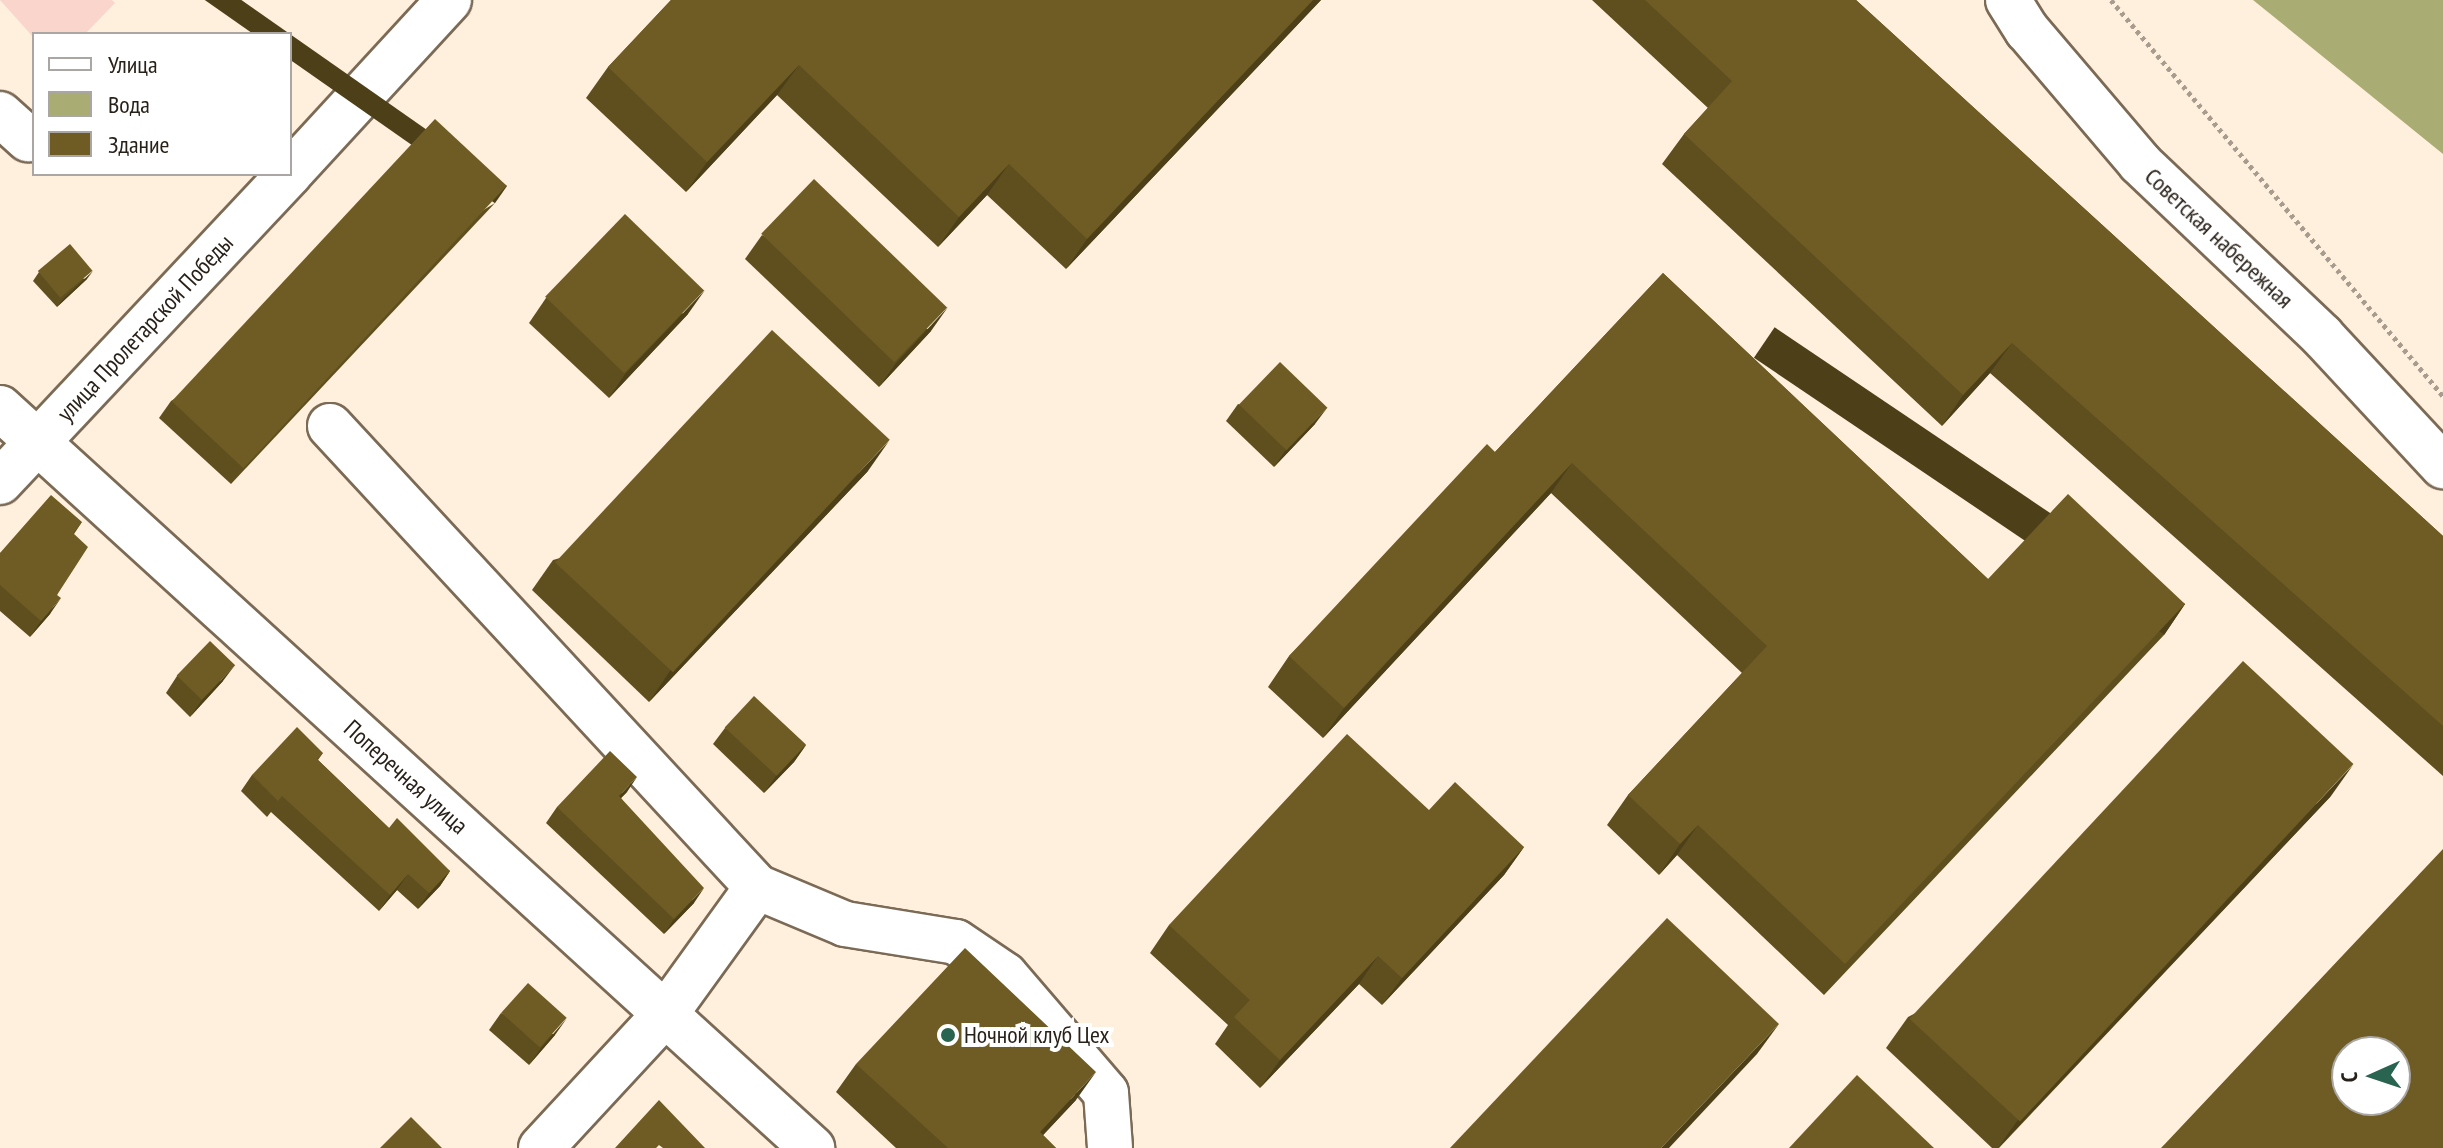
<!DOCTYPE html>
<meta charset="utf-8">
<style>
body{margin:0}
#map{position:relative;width:2443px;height:1148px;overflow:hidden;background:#ffefdd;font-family:"PT Sans Narrow",sans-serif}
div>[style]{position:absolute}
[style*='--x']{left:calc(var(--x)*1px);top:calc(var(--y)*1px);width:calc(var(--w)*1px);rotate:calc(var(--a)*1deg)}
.green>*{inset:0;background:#f9d5cc}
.water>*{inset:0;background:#aaad73}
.path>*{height:5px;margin-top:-2.5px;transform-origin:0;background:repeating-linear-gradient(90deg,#a89c8e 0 4px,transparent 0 8px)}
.roads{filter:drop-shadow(2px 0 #7b6a55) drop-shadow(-2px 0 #7b6a55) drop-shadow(0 2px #7b6a55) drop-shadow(0 -2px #7b6a55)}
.minor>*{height:44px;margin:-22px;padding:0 22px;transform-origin:22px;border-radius:22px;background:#fff}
.wall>*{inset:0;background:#5f4f1f}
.shaded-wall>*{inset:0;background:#4d4019;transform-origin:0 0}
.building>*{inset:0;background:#6e5c24;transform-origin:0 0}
.dots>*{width:22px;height:22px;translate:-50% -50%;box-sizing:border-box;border:4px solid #fff;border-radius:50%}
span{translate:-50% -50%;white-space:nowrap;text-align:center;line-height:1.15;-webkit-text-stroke:8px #fff;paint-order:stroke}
.street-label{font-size:24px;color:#282119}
.poi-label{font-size:24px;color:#282119}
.left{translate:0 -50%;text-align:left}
.legend{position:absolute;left:32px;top:32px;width:260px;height:144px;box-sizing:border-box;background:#fff;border:2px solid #a9a6a3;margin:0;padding:10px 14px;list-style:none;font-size:24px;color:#282119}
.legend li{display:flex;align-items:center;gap:16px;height:40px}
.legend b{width:40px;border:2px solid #a9a6a3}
.north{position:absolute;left:2331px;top:1036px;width:80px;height:80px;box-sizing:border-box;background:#fff;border:2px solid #a9a6a3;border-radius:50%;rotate:267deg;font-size:22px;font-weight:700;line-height:32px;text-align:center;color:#282119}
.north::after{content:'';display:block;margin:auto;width:28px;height:36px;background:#28644f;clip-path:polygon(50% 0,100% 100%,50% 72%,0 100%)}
</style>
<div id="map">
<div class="green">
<i style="clip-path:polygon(0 0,112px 0,115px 3px,85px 34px,34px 38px)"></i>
</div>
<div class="water">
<i style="clip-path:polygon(2253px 0,2443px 0,2443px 154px)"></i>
</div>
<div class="path">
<i style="--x:2111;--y:0;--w:517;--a:50.02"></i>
</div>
<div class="roads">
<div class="minor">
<i style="--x:2008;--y:0;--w:36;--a:58"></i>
<i style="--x:2027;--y:30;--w:175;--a:49.6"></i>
<i style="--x:2140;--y:163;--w:251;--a:43.5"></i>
<i style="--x:2322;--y:336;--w:178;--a:47.1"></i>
<i style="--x:0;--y:114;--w:38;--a:42"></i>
<i style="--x:290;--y:173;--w:235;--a:-47.4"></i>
<i style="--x:0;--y:408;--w:1099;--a:42.34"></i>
<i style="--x:330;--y:426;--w:628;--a:47.19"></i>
<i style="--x:757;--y:887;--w:95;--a:22.8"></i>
<i style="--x:845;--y:924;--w:112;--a:9.2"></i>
<i style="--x:956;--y:942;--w:59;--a:34"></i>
<i style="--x:1005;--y:975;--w:155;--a:49.4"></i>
<i style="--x:1106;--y:1093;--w:55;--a:85.8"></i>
<i style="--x:0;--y:482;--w:422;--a:-46.8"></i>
<i style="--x:541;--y:1148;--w:185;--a:-47.2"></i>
<i style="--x:667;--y:1012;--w:154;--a:-54.2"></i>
</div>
</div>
<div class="wall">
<i style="clip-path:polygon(671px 0,1321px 0,1066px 269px,987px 195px,938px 247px,777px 95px,686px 192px,586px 98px,608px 67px)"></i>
<i style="clip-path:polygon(1592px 0,1856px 0,2443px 536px,2443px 776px,1990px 373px,1942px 426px,1662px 164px,1684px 134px,1708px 108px)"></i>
<i style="clip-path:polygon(495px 203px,231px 484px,159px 418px,171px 401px)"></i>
<i style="clip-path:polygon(762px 235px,931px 331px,879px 387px,745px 259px)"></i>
<i style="clip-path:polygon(39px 272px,87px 279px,57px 307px,33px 281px)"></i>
<i style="clip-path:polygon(1663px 273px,1988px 579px,2185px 604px,2164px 635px,1824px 995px,1677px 855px,1659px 875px,1607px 825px,1628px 795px,1742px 673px,1551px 493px,1323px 738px,1268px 687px,1289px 656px,1495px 452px)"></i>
<i style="clip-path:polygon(546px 298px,688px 314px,609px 398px,529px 323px)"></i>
<i style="clip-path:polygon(1238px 404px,1315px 424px,1274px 467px,1226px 421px)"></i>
<i style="clip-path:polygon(868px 471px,649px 702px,532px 590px,553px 560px)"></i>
<i style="clip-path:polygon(82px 522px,74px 534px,57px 595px,50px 614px,30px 637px,0 611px,0 553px)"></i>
<i style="clip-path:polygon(177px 676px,223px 681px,190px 717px,166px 693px)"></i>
<i style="clip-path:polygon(725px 728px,806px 745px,794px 762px,764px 793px,713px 744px)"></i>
<i style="clip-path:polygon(323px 753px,318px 760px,389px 828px,450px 871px,440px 886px,418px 909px,397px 890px,379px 911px,271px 812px,267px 817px,241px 791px,252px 775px)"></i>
<i style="clip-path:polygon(627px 792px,621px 798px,694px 903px,664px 934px,546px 823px,557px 807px)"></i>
<i style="clip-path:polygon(2331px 796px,1999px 1148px,1992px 1148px,1886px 1048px,1908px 1017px)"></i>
<i style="clip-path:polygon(1429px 810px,1524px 847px,1504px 875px,1382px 1005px,1359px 984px,1260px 1088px,1215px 1044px,1228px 1025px,1150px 953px,1169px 925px)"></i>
<i style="clip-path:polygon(501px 1013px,555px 1035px,529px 1065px,489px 1030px)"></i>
<i style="clip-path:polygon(856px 1064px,1076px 1100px,1043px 1135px,1056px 1148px,896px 1148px,836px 1092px)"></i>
</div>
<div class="shaded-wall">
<i style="clip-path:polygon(1313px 0,1321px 0,1066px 269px,1087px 239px)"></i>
<i style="clip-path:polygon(799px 65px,777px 95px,686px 192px,707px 162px)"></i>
<i style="clip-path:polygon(1009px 164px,987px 195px,938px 247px,959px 217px)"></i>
<i style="left:507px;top:186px;width:21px;height:387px;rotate:125deg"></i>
<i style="clip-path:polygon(93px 271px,87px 279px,57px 307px,63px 299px)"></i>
<i style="clip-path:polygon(705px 290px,688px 314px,609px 398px,625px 374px)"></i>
<i style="clip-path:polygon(948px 307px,931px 331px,879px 387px,896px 363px)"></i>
<i style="clip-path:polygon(2012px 343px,1990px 373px,1942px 426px,1963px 395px)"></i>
<i style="clip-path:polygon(1327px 408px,1315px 424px,1274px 467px,1285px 451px)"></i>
<i style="clip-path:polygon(889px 441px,868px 471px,649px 702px,670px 671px)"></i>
<i style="clip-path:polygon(1572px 463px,1551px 493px,1323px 738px,1344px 708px)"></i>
<i style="clip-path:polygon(61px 598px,50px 614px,30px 637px,41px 621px)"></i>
<i style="left:2185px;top:604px;width:37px;height:495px;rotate:124deg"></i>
<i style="clip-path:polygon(235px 665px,223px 681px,190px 717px,202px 700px)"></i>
<i style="clip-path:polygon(806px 745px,794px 762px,764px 793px,776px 776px)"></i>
<i style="clip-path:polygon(2353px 765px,2331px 796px,1998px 1148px,2017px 1121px)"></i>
<i style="clip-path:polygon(637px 777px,627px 792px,608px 811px,619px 796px)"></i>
<i style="clip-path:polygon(1698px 825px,1677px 855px,1659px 875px,1680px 844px)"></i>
<i style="clip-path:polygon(1524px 847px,1504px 875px,1382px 1005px,1402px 978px)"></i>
<i style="clip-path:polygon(450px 871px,440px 886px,418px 909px,429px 893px)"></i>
<i style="clip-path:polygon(408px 874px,397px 890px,379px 911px,390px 895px)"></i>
<i style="clip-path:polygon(704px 888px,694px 903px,664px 934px,674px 919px)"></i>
<i style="clip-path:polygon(1378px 956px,1359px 984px,1260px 1088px,1280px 1060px)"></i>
<i style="clip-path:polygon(567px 1018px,555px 1035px,529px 1065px,541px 1048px)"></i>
<i style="clip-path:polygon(1779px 1024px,1757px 1054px,1669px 1148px,1661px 1148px)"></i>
<i style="clip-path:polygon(1096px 1072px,1076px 1100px,1031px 1148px,1040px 1132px)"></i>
</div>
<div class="building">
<i style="clip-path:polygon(671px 0,1313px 0,1087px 239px,1009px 164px,959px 217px,799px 65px,707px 162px,608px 67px)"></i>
<i style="clip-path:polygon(1645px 0,1856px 0,2443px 536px,2443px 726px,2012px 343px,1963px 395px,1684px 134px,1732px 81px)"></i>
<i style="left:435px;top:119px;width:98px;height:386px;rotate:43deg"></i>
<i style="left:814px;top:179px;width:185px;height:76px;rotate:44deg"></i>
<i style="left:625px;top:214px;width:110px;height:115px;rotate:44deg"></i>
<i style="left:70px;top:244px;width:35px;height:42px;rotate:50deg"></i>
<i style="clip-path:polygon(1663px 273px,1988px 579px,2068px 494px,2185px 604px,1845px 964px,1698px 825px,1680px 844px,1628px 795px,1767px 646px,1572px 463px,1344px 708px,1289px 656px,1487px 444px,1495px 452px)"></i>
<i style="left:772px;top:330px;width:161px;height:318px;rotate:43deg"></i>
<i style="left:1280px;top:362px;width:66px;height:59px;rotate:44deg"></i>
<i style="clip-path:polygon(51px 495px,82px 522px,73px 533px,88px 547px,57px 595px,61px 598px,41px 621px,0 585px,0 553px)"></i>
<i style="left:210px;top:641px;width:35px;height:48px;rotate:44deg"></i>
<i style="left:2243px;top:661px;width:151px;height:489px;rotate:43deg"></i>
<i style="left:754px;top:696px;width:71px;height:43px;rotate:43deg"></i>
<i style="clip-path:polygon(297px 727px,323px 753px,317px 759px,389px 828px,397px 818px,450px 871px,429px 893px,408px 874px,390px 895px,282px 796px,278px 801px,252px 775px)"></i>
<i style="clip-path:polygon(1347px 734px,1429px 810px,1455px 782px,1524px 847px,1402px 978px,1378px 956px,1280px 1060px,1234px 1017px,1250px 1000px,1169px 925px)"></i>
<i style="clip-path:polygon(610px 751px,637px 777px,619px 796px,704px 888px,674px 919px,557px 807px)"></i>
<i style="clip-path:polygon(evenodd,2443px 849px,2443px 1148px,2161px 1148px,2443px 849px,2347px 1052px,2395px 1052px,2395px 1100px,2347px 1100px,2347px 1052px)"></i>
<i style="clip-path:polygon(1667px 918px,1779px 1024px,1661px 1148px,1450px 1148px)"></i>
<i style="clip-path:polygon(965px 948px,1096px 1072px,1040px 1132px,1056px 1148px,948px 1148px,856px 1064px)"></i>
<i style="left:528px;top:983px;width:52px;height:40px;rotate:42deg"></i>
<i style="clip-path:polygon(1857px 1075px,1934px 1148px,1789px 1148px)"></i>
<i style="clip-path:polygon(659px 1100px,705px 1148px,663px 1148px,659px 1145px,656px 1148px,615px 1148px)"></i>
<i style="clip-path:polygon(411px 1117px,442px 1148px,380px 1148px)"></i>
</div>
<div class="dots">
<i style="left:948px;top:1035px;background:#28644f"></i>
</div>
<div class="street-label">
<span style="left:2219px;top:238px;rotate:43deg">Советская набережная</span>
<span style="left:145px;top:328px;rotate:-47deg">улица Пролетарской Победы</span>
<span style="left:406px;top:777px;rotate:42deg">Поперечная улица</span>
</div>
<div class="poi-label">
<span class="left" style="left:964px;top:1035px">Ночной клуб Цех</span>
</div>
<ul class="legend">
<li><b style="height:10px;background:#fff"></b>Улица</li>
<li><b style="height:22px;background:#aaad73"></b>Вода</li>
<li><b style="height:22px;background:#6e5c24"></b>Здание</li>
</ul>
<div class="north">С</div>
</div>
